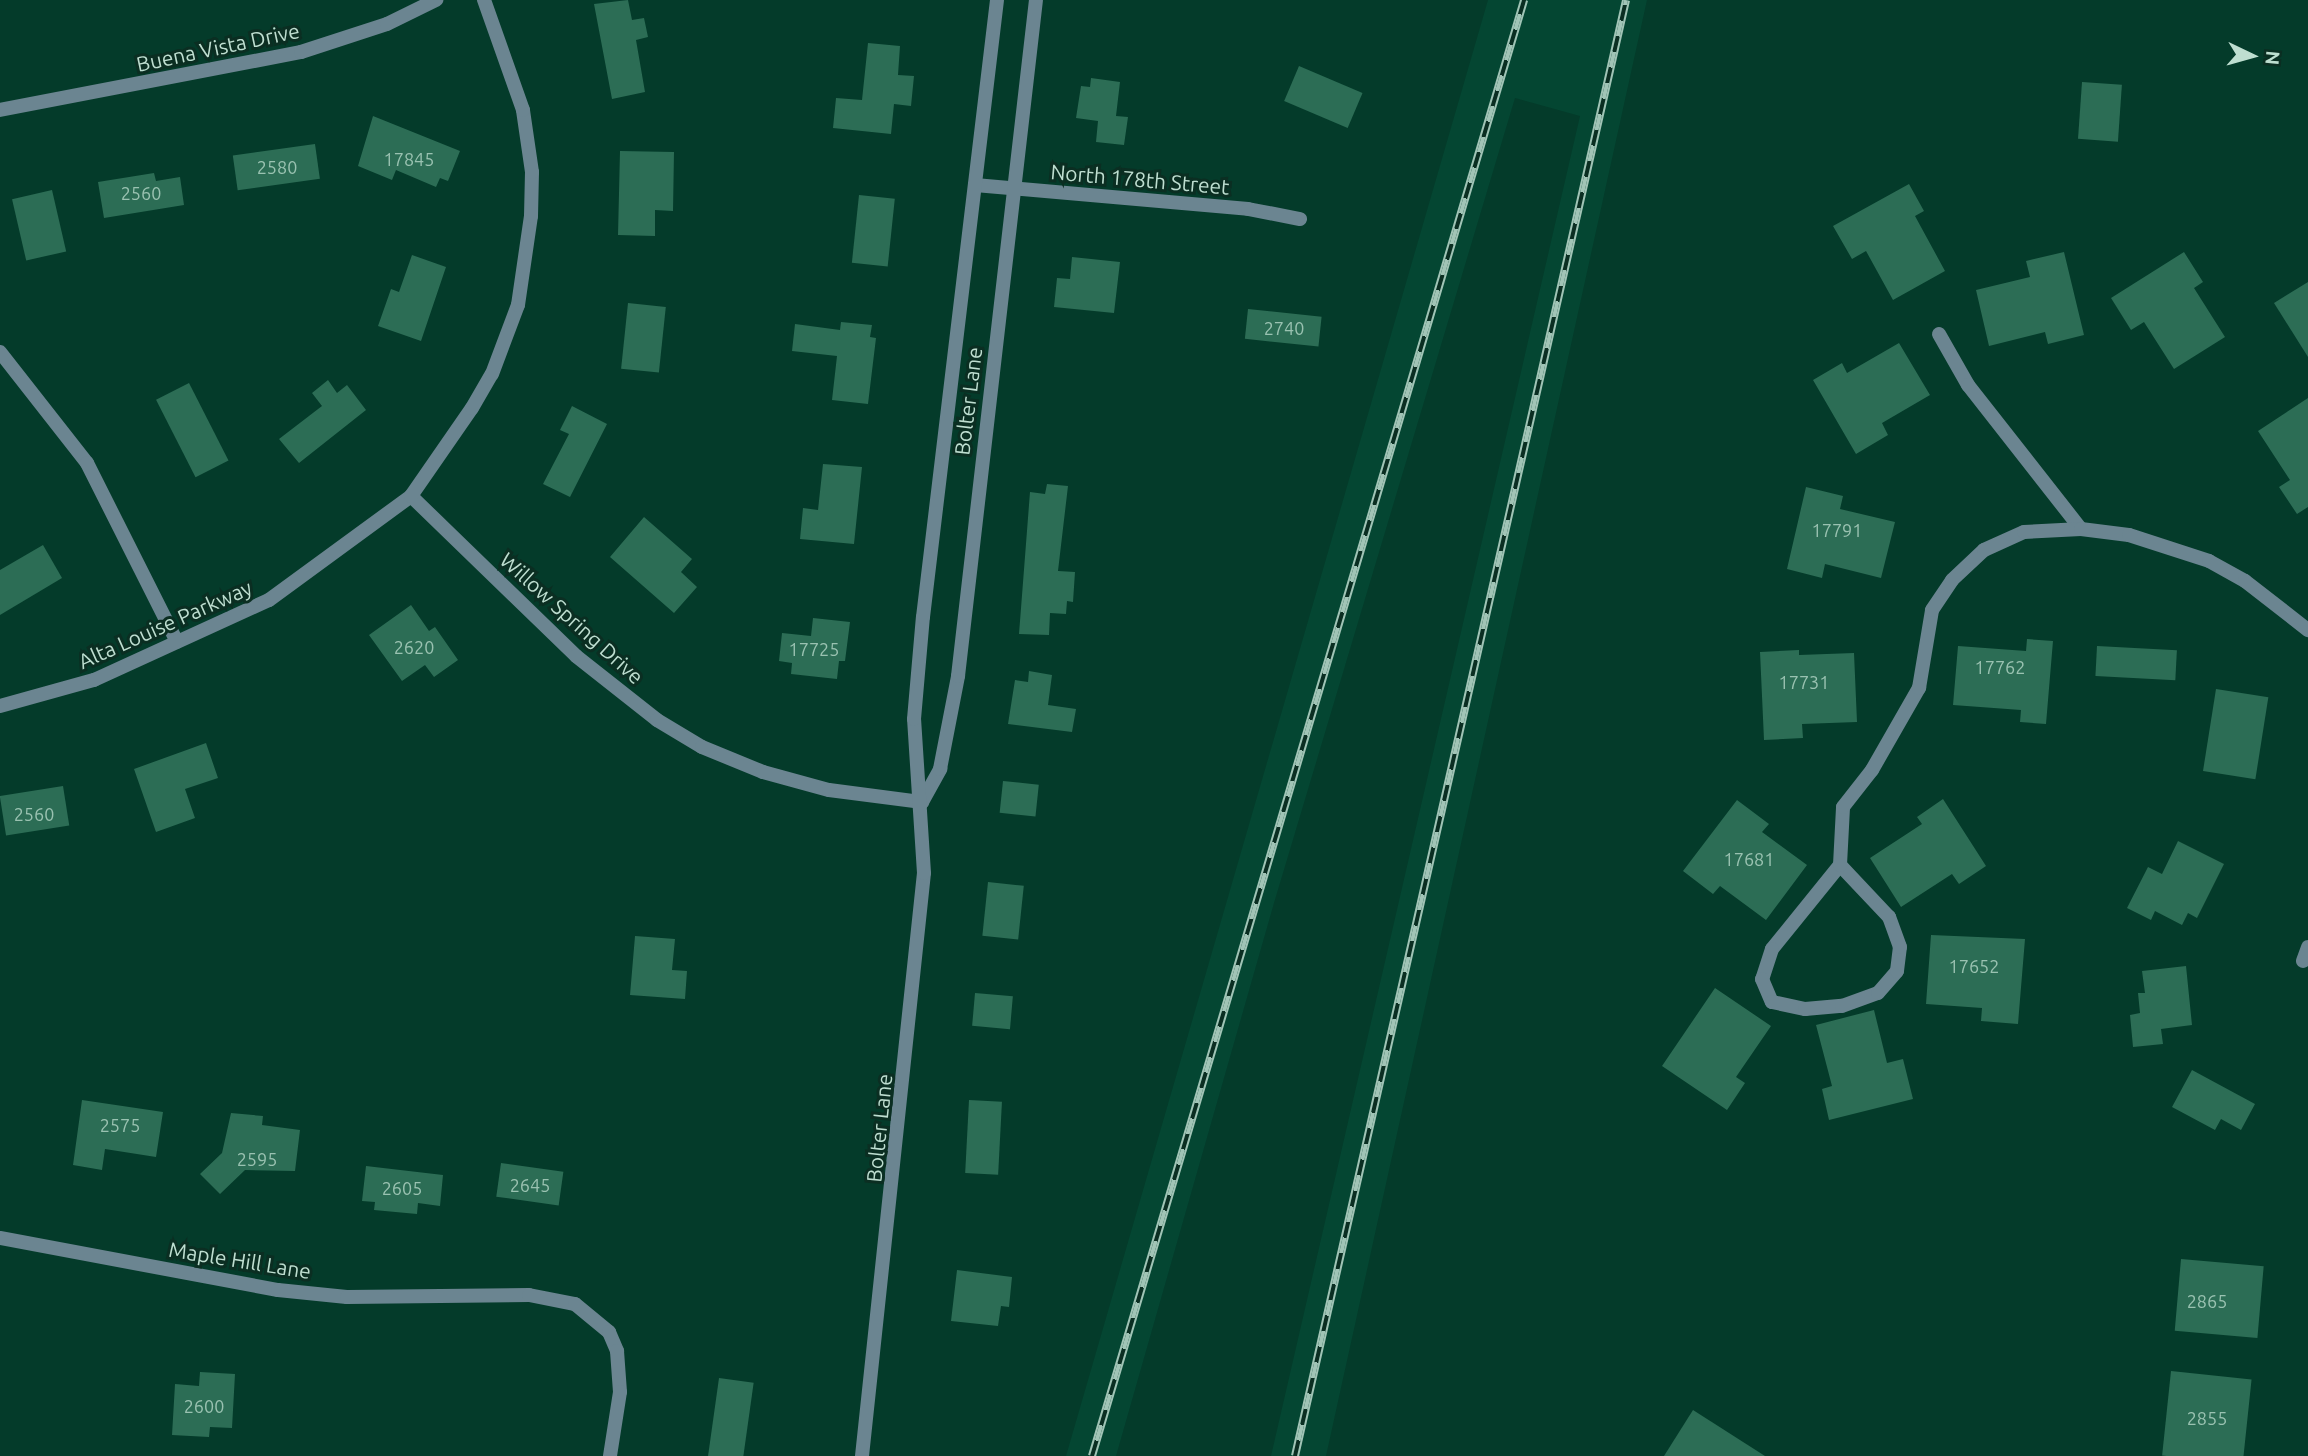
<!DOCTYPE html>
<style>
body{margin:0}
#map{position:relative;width:2308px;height:1456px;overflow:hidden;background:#043b2a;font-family:Ubuntu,sans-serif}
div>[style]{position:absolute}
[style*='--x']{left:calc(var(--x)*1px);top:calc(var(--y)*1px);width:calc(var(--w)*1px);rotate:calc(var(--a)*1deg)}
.built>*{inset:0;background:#044632}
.building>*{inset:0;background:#2c6d55;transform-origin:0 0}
.street>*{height:14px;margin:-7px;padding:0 7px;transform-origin:7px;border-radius:7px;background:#6b8591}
.rail>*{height:8px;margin-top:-4px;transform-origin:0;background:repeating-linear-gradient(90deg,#0b2e22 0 16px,#a1c4b6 0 32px);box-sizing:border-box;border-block:2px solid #a1c4b6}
span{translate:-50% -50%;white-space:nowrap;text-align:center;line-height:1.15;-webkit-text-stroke:6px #0b2e22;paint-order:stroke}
.number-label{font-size:18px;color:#9ac2b1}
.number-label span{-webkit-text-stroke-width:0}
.street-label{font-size:21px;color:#beded0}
.north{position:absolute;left:2217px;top:21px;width:70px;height:70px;-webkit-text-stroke:5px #0b2e22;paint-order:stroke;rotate:95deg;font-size:19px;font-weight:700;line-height:28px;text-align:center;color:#beded0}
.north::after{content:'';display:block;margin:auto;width:24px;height:32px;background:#beded0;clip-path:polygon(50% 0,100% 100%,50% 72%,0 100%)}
</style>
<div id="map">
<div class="built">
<i style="clip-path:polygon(1488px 0,1647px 0,1326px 1456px,1271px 1456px,1580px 116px,1515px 98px,1274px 903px,1116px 1456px,1066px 1456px)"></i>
</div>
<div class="building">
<i style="clip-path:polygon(628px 0,632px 20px,644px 18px,648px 37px,636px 40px,645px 92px,612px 99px,594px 4px)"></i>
<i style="clip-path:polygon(868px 43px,900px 46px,898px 75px,914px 76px,911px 106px,894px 104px,891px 134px,833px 128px,836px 98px,862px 100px)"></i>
<i style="left:1299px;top:66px;width:69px;height:38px;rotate:23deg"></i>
<i style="clip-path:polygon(1091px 78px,1120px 82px,1116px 116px,1128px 117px,1124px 145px,1096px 142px,1098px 121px,1076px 118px,1081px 86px,1090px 87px)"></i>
<i style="left:2082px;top:82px;width:40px;height:57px;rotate:4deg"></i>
<i style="clip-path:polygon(373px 116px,460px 151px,448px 181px,440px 178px,436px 187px,396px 170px,392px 180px,358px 166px)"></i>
<i style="left:315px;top:144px;width:35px;height:83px;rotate:82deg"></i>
<i style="clip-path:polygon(620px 151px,674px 152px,673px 211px,655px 210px,655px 236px,618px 235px)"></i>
<i style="clip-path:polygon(154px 173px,156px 181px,180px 177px,184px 205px,104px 218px,98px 182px)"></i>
<i style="clip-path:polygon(1909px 184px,1924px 211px,1915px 216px,1945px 271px,1893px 300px,1866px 251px,1852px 259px,1833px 226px)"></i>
<i style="left:52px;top:190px;width:63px;height:41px;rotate:77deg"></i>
<i style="left:859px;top:195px;width:36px;height:68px;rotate:6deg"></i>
<i style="clip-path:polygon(2064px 252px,2084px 335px,2048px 344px,2045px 332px,1989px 346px,1976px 290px,2030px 277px,2026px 261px)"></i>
<i style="clip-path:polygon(2184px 252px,2203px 282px,2194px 288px,2225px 337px,2174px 369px,2144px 322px,2131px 330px,2111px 298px)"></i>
<i style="clip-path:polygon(412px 255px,446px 267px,421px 341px,378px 326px,391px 289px,399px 292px)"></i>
<i style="clip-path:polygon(1072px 257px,1120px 262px,1114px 313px,1054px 307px,1057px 278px,1070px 279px)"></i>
<i style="clip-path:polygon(2308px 282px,2308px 357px,2274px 303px)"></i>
<i style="left:628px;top:303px;width:38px;height:66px;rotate:6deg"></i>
<i style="left:1248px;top:309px;width:74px;height:30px;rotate:6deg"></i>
<i style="clip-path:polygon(841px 322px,872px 325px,870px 337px,876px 338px,868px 404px,832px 400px,837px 356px,792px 351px,795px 324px,840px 330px)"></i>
<i style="clip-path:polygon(1899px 343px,1930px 395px,1882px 423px,1888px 435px,1856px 454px,1813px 380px,1842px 363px,1847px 373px)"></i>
<i style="clip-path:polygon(328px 380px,337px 393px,347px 385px,366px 410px,299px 463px,279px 439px,322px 406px,312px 393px)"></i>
<i style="left:189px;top:383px;width:87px;height:37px;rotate:63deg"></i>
<i style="clip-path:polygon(2308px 398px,2308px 507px,2297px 514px,2279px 487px,2290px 480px,2258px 431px)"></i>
<i style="clip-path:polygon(572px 406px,607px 424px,570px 497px,543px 484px,569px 434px,560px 430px)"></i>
<i style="clip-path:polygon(823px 464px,862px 467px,854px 544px,800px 539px,803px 508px,818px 510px)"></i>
<i style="clip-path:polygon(1047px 484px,1068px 486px,1058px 571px,1075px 572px,1073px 602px,1067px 601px,1066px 614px,1050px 613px,1049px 635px,1019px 634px,1030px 492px,1045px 494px)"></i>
<i style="clip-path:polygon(1806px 487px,1843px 496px,1840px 509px,1895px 522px,1881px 578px,1825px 564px,1822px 578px,1787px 569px)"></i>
<i style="clip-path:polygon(644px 517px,692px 559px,681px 572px,697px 587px,674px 613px,610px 557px)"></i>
<i style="clip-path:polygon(43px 545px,62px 578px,0 615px,0 570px)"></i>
<i style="clip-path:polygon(411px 605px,429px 631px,435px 627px,458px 660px,434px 677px,425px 665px,402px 681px,369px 635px)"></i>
<i style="clip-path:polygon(813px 618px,850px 622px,845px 661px,839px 661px,837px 679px,791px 674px,792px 663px,779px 661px,782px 633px,811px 636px)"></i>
<i style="clip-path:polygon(2027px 639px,2053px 641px,2046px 724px,2020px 722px,2021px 710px,1953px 705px,1958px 646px,2026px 651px)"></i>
<i style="left:2097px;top:646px;width:80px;height:30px;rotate:3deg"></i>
<i style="clip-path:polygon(1799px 650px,1799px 655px,1854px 653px,1857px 722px,1802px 724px,1803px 738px,1764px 740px,1760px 652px)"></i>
<i style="clip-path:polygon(1029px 671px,1052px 675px,1048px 705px,1076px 709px,1072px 732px,1008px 724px,1015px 680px,1028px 682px)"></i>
<i style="left:2216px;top:689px;width:53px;height:83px;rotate:9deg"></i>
<i style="clip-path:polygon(206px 743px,218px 778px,185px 789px,195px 818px,156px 832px,134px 769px)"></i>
<i style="left:1003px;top:781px;width:36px;height:32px;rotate:6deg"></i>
<i style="left:63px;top:786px;width:40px;height:64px;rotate:81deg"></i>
<i style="clip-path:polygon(1943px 799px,1986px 866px,1959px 884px,1952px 874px,1901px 907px,1870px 858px,1922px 824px,1917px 817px)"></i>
<i style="clip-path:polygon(1737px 800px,1769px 824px,1762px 832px,1807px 865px,1766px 920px,1720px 886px,1713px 894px,1683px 871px)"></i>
<i style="clip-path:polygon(2178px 841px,2224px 864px,2197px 918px,2188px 913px,2182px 925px,2155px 911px,2151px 920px,2127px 908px,2148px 867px,2162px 874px)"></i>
<i style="left:988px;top:882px;width:36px;height:54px;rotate:6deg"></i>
<i style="clip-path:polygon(1931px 935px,2025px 939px,2018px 1024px,1981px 1021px,1982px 1008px,1926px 1004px)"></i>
<i style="clip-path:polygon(635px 936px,675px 939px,672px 970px,687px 971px,685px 999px,630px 995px)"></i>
<i style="clip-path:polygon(2186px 966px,2192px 1025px,2161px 1029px,2163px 1044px,2133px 1047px,2130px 1015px,2140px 1013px,2138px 993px,2145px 993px,2142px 971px)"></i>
<i style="clip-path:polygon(1715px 988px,1771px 1026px,1736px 1077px,1745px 1083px,1727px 1110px,1662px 1066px)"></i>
<i style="left:975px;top:993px;width:38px;height:33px;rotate:5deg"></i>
<i style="clip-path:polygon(1874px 1010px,1887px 1063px,1903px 1059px,1913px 1099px,1829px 1120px,1822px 1089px,1832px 1086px,1816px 1025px)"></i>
<i style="clip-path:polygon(2192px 1070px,2255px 1104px,2241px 1130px,2221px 1119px,2215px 1130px,2172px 1107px)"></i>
<i style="clip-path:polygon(82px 1100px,163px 1112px,156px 1157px,105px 1149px,102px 1170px,73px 1165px)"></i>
<i style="left:969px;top:1100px;width:33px;height:73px;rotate:3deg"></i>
<i style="clip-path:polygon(231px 1113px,263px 1116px,262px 1125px,300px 1130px,295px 1171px,245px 1170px,220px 1194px,200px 1174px,222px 1153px)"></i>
<i style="left:501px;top:1163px;width:63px;height:34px;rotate:8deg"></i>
<i style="clip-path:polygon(366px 1166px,443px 1175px,440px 1206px,418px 1203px,417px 1214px,374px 1210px,375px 1202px,362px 1201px)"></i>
<i style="left:2181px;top:1259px;width:83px;height:72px;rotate:5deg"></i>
<i style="clip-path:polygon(957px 1270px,1012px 1277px,1009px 1307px,1001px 1306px,998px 1326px,951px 1321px)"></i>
<i style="left:2171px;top:1371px;width:81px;height:85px;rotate:6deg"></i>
<i style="clip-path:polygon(200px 1372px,235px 1374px,232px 1428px,210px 1427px,209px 1437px,172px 1435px,175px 1384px,199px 1386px)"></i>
<i style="left:719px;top:1378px;width:35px;height:79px;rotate:8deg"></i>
<i style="clip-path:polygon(1693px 1410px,1765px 1456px,1664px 1456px)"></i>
</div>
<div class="street">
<i style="--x:0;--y:110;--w:307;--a:-10.9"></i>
<i style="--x:301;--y:52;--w:90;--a:-18"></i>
<i style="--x:387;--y:24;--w:55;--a:-26.1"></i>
<i style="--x:975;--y:185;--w:274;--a:5"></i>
<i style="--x:1248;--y:209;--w:53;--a:10.9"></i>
<i style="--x:1939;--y:334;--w:59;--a:60.4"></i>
<i style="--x:1968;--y:385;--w:183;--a:51.9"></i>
<i style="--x:0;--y:352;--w:141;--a:51.9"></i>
<i style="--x:87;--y:463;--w:200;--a:63.3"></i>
<i style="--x:411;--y:496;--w:230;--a:44.1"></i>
<i style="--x:576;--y:656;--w:103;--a:38.3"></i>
<i style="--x:657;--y:720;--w:52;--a:31"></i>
<i style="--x:702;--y:747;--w:66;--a:22.3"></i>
<i style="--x:763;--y:772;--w:68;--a:15.3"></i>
<i style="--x:829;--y:790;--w:94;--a:7.4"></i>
<i style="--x:0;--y:706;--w:98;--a:-15.5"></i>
<i style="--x:94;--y:680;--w:192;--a:-24.6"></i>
<i style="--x:269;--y:600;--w:176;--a:-36.2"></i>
<i style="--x:411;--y:496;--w:107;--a:-55.3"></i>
<i style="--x:472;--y:408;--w:39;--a:-60"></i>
<i style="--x:492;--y:374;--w:74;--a:-69.4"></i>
<i style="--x:518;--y:305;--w:90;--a:-81.7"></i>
<i style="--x:531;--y:216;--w:44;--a:-88.7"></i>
<i style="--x:532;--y:172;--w:63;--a:-98.3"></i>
<i style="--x:523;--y:110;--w:117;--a:-109.5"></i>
<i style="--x:922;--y:802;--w:38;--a:-61"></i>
<i style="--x:940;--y:769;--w:95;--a:-79"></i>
<i style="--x:958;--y:676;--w:680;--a:-83.42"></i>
<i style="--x:1840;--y:865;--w:108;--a:129"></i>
<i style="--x:1772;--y:949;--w:32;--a:108"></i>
<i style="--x:1762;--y:979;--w:25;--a:67"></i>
<i style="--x:1772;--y:1002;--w:34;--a:12"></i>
<i style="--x:1805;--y:1009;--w:37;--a:-5"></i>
<i style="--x:1842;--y:1006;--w:38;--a:-20"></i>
<i style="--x:1878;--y:993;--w:29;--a:-49"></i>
<i style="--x:1897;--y:971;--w:24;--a:-83"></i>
<i style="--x:1900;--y:947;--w:32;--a:-110"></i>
<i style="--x:1889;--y:917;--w:71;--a:-133.3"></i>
<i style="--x:1840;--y:865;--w:58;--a:-87"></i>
<i style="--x:1843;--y:807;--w:47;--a:-51.9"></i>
<i style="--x:1872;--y:770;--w:95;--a:-60.2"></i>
<i style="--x:1919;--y:688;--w:79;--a:-80.5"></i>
<i style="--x:1932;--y:610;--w:36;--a:-56"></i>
<i style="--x:1952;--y:580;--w:44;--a:-43.2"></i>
<i style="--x:1984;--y:550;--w:44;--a:-24.2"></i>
<i style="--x:2024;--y:532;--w:57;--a:-3"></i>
<i style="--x:2081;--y:529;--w:48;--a:7.1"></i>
<i style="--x:2129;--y:535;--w:84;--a:18"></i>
<i style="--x:2209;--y:561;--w:41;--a:29.1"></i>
<i style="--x:2245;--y:581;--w:80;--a:37.9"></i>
<i style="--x:2303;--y:961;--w:15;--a:-70"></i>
<i style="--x:0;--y:1238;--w:283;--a:10.6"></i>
<i style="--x:278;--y:1290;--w:69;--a:5.8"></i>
<i style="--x:347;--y:1297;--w:182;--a:-0.6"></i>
<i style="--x:529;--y:1295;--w:47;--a:11.1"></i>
<i style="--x:575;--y:1304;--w:44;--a:39.5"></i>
<i style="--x:609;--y:1332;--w:21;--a:67"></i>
<i style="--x:617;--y:1351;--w:41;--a:85.8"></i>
<i style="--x:620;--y:1392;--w:65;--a:98.9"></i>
<i style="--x:862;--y:1456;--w:586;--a:-83.93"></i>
<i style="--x:924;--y:873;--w:154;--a:-93.7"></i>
<i style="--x:914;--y:719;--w:102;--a:-85"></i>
<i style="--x:923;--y:617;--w:621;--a:-83.16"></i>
</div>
<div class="rail">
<i style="--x:1092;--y:1456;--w:1519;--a:-73.47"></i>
<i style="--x:1295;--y:1456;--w:1493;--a:-77.19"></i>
</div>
<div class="number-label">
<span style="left:409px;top:159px">17845</span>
<span style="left:277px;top:167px">2580</span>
<span style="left:141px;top:193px">2560</span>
<span style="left:1284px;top:328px">2740</span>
<span style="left:1837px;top:530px">17791</span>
<span style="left:414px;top:647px">2620</span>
<span style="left:814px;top:649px">17725</span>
<span style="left:2000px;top:667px">17762</span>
<span style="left:1804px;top:682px">17731</span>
<span style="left:34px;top:814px">2560</span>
<span style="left:1749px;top:859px">17681</span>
<span style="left:1974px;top:966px">17652</span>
<span style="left:120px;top:1125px">2575</span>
<span style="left:257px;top:1159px">2595</span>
<span style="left:530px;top:1185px">2645</span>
<span style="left:402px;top:1188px">2605</span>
<span style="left:2207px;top:1301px">2865</span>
<span style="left:204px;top:1406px">2600</span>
<span style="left:2207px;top:1418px">2855</span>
</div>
<div class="street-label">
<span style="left:218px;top:47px;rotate:-12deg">Buena Vista Drive</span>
<span style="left:1140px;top:179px;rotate:5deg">North 178th Street</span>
<span style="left:968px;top:401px;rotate:-83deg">Bolter Lane</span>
<span style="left:572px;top:618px;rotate:42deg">Willow Spring Drive</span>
<span style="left:165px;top:624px;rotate:-24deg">Alta Louise Parkway</span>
<span style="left:879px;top:1128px;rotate:-84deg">Bolter Lane</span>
<span style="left:240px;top:1260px;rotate:9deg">Maple Hill Lane</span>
</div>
<div class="north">N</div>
</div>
